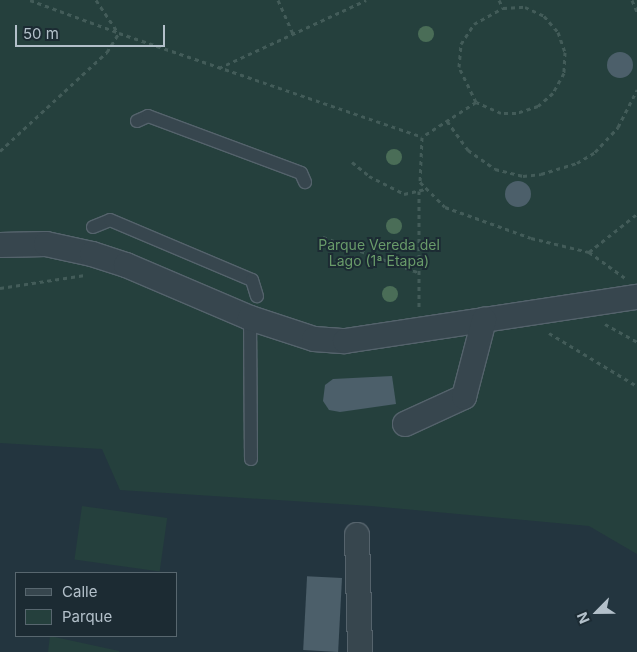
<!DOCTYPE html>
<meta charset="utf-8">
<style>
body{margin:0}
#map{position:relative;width:637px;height:652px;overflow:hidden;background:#23353f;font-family:Inter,sans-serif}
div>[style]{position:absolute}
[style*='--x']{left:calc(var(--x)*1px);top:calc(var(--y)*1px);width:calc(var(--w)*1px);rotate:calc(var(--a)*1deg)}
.green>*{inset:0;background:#25403d;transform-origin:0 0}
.building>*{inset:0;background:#4c5f6a;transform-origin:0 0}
.round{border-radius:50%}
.path>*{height:3px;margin-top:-1.5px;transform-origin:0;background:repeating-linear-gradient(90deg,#435c59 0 4px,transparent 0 8px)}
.roads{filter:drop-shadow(1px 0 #55636c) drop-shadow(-1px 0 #55636c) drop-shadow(0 1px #55636c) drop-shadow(0 -1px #55636c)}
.lane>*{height:12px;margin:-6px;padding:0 6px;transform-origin:6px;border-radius:6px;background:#37464e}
.street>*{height:24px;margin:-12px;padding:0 12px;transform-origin:12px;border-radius:12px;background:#37464e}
.trees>*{width:16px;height:16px;margin:-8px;border-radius:50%;background:#4a6d57}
span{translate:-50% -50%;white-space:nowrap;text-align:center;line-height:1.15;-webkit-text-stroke:4px #1c2b33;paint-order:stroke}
.park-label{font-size:14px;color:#699b6a}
.legend{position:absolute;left:15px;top:572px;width:162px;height:65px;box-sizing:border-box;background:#1c2b33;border:1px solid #58676f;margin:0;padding:6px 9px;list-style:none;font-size:15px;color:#b3c0ca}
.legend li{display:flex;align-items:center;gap:10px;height:25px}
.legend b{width:25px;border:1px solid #58676f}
.north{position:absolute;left:572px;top:587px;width:50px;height:50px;-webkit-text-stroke:4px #1c2b33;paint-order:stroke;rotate:247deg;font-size:14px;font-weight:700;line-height:20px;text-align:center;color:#b3c0ca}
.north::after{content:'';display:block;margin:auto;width:18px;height:22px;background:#b3c0ca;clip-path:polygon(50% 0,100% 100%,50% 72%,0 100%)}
.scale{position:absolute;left:15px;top:25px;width:150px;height:22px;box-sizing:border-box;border:2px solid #b3c0ca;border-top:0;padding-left:6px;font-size:15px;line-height:18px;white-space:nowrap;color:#b3c0ca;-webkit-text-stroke:4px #1c2b33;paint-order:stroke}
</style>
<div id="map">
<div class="green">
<i style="clip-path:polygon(0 0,637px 0,637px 554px,589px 526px,371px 506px,120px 490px,102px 449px,0 443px)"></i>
<i style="left:82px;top:506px;width:86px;height:54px;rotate:8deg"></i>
<i style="clip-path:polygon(50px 636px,119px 651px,119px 652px,48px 652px)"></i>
</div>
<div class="building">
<i class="round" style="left:607px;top:52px;width:26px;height:26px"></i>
<i class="round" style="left:505px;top:181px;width:26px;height:26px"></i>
<i style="clip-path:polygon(392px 376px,396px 404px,340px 412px,329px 410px,323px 401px,325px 385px,333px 379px)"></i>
<i style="left:342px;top:578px;width:74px;height:35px;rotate:93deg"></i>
</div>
<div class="path">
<i style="--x:30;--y:0;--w:95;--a:20.3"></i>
<i style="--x:96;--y:0;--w:40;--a:56"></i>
<i style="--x:278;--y:0;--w:37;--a:66"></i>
<i style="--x:499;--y:0;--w:9;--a:63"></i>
<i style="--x:503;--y:8;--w:22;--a:-3"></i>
<i style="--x:525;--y:7;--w:21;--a:25"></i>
<i style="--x:544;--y:16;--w:21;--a:49"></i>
<i style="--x:558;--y:32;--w:21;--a:71"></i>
<i style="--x:565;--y:52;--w:21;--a:93"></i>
<i style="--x:564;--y:73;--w:23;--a:119"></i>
<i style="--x:553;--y:93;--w:20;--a:139"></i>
<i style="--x:538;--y:106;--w:23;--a:162"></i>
<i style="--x:516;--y:113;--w:15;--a:180"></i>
<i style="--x:501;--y:113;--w:27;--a:-156"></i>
<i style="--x:476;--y:102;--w:64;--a:147.1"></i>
<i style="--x:422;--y:137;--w:45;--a:92.5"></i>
<i style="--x:420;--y:182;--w:35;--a:45"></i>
<i style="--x:445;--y:207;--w:91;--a:19.8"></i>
<i style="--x:531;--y:238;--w:60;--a:13.6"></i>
<i style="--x:589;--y:252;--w:44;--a:35.8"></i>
<i style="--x:632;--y:0;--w:13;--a:67"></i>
<i style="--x:219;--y:68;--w:162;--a:-24.8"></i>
<i style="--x:476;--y:102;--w:39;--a:-116"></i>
<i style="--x:459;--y:67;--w:23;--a:-85"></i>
<i style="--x:461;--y:44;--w:24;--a:-57"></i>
<i style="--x:474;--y:24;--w:33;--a:-29"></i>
<i style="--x:447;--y:121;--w:36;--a:54"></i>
<i style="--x:468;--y:150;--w:33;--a:35"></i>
<i style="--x:495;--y:169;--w:29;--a:14"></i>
<i style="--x:523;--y:176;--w:18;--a:-6"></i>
<i style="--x:541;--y:174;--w:38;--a:-17"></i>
<i style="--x:577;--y:163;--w:21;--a:-31"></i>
<i style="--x:595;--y:152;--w:34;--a:-47"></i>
<i style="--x:618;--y:127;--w:42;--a:-62.8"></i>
<i style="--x:0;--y:151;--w:146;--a:-42.8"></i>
<i style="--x:107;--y:52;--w:22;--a:-58"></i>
<i style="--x:119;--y:33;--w:320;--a:18.9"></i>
<i style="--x:352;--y:162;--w:22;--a:39"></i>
<i style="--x:369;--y:176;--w:39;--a:27"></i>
<i style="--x:404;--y:194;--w:23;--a:-13"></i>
<i style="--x:419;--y:191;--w:119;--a:90"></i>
<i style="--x:323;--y:237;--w:103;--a:20.4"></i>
<i style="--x:589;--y:252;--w:61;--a:-38.4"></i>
<i style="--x:0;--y:288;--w:86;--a:-8.7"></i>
<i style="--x:605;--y:324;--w:37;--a:29"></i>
<i style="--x:549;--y:333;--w:103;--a:31.1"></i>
</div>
<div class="roads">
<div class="lane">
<i style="--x:137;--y:121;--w:12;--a:-24"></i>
<i style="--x:148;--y:116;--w:163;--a:20.4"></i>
<i style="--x:301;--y:173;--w:10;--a:66"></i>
<i style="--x:93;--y:227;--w:18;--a:-22"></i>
<i style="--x:110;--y:220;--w:154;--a:22.9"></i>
<i style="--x:252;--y:280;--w:17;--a:73"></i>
<i style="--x:250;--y:318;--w:141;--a:89.6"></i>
</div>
<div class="street">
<i style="--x:0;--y:245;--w:46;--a:-1.2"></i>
<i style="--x:46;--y:244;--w:47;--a:12.3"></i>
<i style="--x:92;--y:254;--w:36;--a:18"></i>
<i style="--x:126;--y:265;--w:135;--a:23.1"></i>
<i style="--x:250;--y:318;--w:67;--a:18.2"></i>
<i style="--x:314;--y:339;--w:31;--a:4"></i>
<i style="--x:345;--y:341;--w:295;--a:-8.6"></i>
<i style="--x:405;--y:424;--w:65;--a:-24.6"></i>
<i style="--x:464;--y:397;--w:80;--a:-75.4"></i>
<i style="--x:357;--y:535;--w:117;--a:88.5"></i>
</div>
</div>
<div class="trees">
<i style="left:426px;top:34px"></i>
<i style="left:394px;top:157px"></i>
<i style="left:394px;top:226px"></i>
<i style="left:390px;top:294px"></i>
</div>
<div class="park-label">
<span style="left:379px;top:253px">Parque Vereda del<br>Lago (1ª Etapa)</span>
</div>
<ul class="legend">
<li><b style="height:6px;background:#37464e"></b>Calle</li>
<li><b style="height:14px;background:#25403d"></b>Parque</li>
</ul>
<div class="north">N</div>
<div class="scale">50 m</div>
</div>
